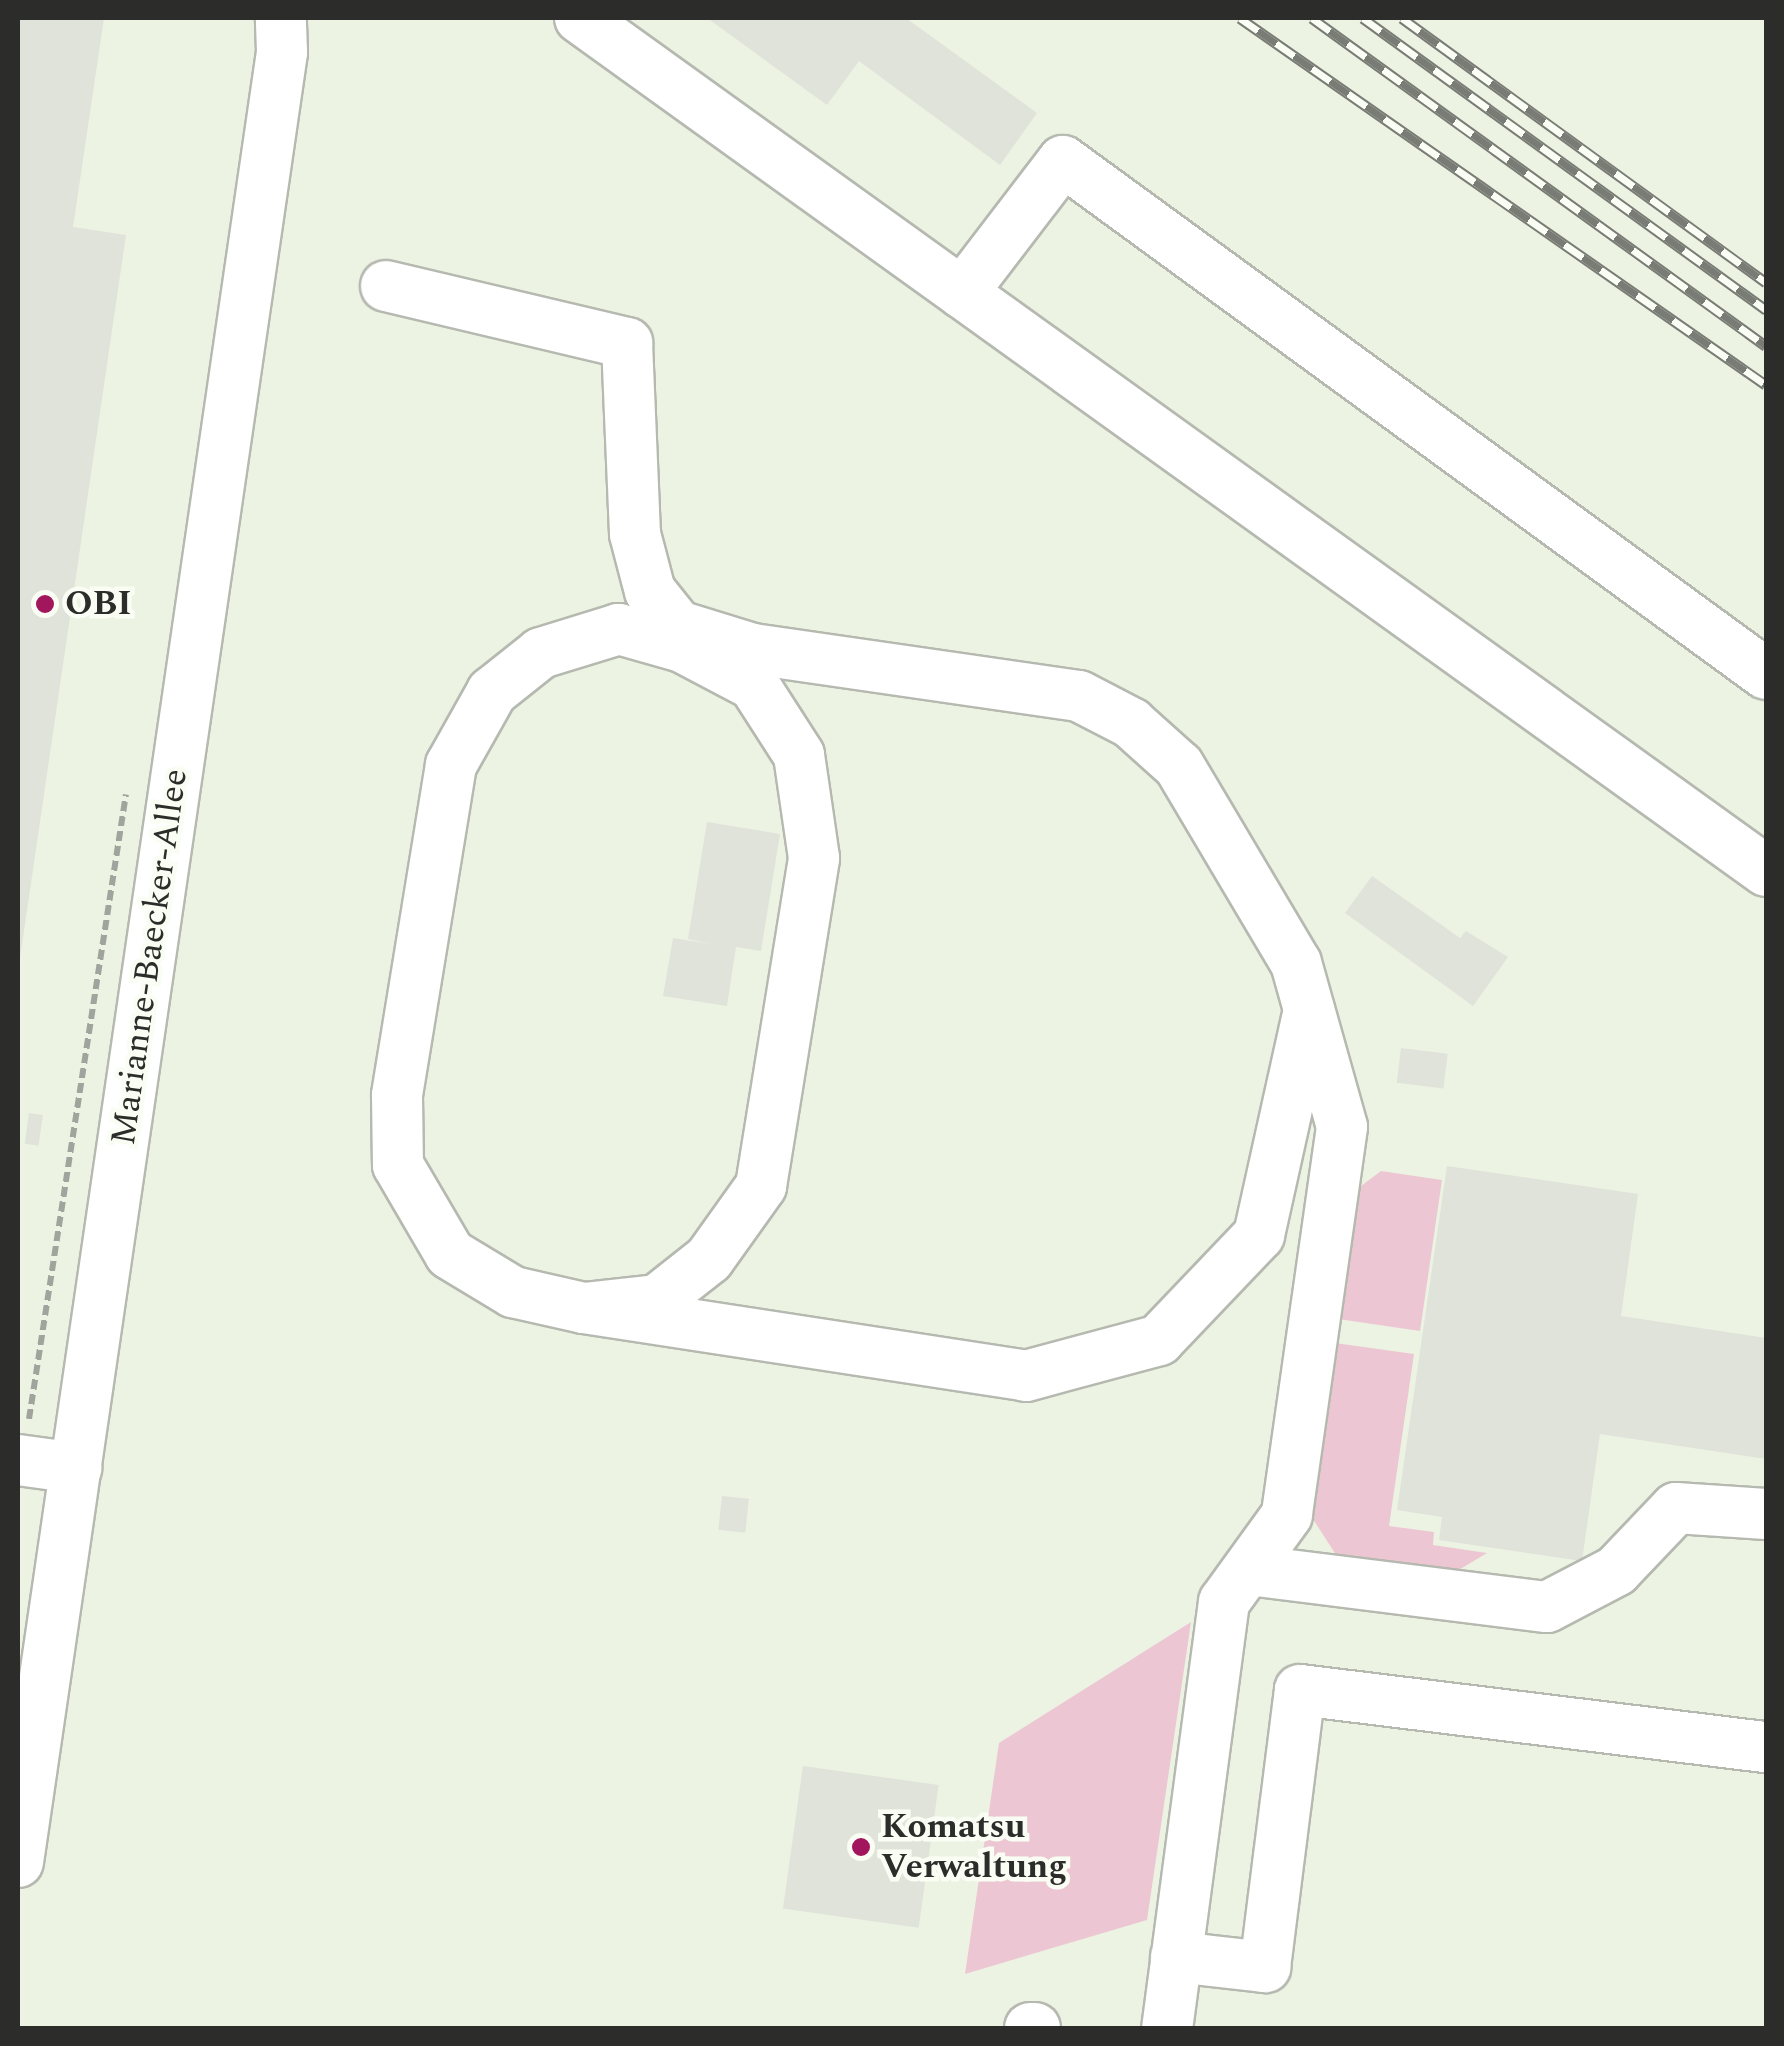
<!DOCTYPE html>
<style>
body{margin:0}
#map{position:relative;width:1784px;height:2046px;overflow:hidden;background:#f9fdf3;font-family:Spectral,serif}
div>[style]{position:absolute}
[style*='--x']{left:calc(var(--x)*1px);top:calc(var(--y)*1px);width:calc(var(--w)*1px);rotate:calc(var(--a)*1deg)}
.built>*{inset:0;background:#ecf3e3;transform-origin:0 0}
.green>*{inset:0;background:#ecc7d3}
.building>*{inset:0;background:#dfe3da;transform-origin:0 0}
.path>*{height:6px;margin-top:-3px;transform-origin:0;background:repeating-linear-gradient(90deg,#a1a49d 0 10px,transparent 0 15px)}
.roads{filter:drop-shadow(2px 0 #b5b9b0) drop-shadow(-2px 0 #b5b9b0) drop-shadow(0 2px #b5b9b0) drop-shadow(0 -2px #b5b9b0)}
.minor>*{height:50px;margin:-25px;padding:0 25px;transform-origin:25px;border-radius:25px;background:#fff}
.rail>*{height:11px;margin-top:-5.5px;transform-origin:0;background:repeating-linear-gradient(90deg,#f9fdf3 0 22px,#797b75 0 44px);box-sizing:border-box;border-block:2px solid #797b75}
.dots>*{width:28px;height:28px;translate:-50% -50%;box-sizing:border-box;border:5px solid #f9fdf3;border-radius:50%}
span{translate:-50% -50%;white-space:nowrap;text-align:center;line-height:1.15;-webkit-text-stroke:9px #f9fdf3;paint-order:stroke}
.poi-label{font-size:35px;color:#2c2d2a;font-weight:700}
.left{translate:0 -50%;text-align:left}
.street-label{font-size:35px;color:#2c2d2a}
.frame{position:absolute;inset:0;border:20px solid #2c2d2a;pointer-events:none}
</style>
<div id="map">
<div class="built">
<i style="left:18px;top:18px;width:1748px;height:2010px"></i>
</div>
<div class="green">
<i style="clip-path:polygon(1381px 1171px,1442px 1180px,1420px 1331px,1338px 1319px,1357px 1189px)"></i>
<i style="clip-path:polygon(1335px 1343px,1414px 1354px,1389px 1526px,1434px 1532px,1433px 1545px,1487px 1553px,1447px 1577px,1340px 1561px,1311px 1516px)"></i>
<i style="clip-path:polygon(1191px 1622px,1147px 1920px,965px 1974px,999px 1743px)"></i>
</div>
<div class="building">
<i style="clip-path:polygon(18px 18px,104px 18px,73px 227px,126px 235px,20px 958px)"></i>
<i style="clip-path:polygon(707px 18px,906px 18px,1037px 113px,1000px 165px,859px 61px,827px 105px)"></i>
<i style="clip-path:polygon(707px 822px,780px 834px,761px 951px,736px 947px,727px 1006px,663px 996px,673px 938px,711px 944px,688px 939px)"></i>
<i style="clip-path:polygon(1372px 876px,1460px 938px,1466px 931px,1508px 957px,1473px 1006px,1345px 913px)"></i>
<i style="left:1401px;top:1048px;width:47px;height:35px;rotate:7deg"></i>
<i style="left:29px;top:1113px;width:14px;height:31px;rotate:8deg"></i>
<i style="clip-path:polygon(1447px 1166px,1638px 1194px,1621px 1316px,1766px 1338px,1766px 1459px,1600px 1434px,1582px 1561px,1439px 1540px,1442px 1517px,1397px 1510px)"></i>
<i style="left:722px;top:1496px;width:27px;height:34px;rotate:6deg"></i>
<i style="left:803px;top:1766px;width:137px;height:144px;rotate:8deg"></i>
</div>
<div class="path">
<i style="--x:29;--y:1419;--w:632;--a:-81.18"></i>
</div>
<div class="roads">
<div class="minor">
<i style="--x:580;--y:18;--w:1461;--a:35.72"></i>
<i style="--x:386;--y:286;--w:248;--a:13.3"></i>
<i style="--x:627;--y:343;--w:191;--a:87.6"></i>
<i style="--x:635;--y:534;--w:59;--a:75.3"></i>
<i style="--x:650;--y:591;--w:45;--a:51.3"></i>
<i style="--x:678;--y:626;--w:78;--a:17"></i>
<i style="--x:753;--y:649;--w:329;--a:8.2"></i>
<i style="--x:1079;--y:696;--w:59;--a:27.4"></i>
<i style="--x:1131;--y:723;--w:64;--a:41.9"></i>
<i style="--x:1179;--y:766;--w:229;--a:59.3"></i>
<i style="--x:1296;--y:963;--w:170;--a:74.3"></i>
<i style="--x:1342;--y:1127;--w:392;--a:98.1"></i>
<i style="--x:1287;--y:1515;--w:107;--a:125.9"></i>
<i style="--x:1224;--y:1602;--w:430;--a:97.6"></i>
<i style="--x:962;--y:293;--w:166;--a:-52.6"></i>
<i style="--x:1063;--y:161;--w:870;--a:36.12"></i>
<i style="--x:584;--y:1308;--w:73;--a:-6.3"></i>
<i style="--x:657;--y:1300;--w:66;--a:-38.3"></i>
<i style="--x:709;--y:1259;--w:90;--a:-54.5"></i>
<i style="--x:761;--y:1186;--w:332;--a:-80.8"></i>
<i style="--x:814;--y:858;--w:104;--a:-98.3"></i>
<i style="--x:799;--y:755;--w:83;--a:-122.7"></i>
<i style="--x:754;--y:685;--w:81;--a:-152.2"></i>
<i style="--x:682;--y:647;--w:66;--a:-164.1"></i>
<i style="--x:619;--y:629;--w:82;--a:162.9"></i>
<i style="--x:541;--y:653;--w:63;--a:141.5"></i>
<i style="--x:492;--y:692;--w:84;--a:119.3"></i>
<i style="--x:451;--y:765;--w:335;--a:99.3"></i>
<i style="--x:397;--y:1096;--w:69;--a:89.2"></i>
<i style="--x:398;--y:1165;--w:103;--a:59.7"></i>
<i style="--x:450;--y:1254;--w:74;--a:31.1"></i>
<i style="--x:513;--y:1292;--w:73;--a:12.7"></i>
<i style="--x:584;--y:1308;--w:447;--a:8.7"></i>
<i style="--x:1026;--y:1376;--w:138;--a:-15.1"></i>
<i style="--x:1159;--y:1340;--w:145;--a:-46.4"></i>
<i style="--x:1259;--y:1235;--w:230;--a:-77.5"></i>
<i style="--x:18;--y:1460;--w:59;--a:7.9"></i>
<i style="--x:1249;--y:1570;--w:300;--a:7.1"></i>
<i style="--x:1547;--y:1607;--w:78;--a:-27.6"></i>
<i style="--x:1616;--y:1571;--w:87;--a:-46.4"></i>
<i style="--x:1676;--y:1508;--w:90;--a:3.8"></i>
<i style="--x:18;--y:1862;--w:1829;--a:-81.7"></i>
<i style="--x:282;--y:52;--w:34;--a:-92"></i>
<i style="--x:1176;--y:1957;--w:90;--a:6.4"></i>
<i style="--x:1265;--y:1967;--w:279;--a:-82.8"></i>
<i style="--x:1300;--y:1690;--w:469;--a:7"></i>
<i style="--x:1030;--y:2028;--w:5;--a:0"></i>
</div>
</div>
<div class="rail">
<i style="--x:1240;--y:18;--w:641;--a:34.9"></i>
<i style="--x:1312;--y:18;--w:560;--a:35.85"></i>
<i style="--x:1363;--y:18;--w:498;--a:35.9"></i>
<i style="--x:1402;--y:18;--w:450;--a:36"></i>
</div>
<div class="dots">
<i style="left:45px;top:604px;background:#a2165d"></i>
<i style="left:861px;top:1847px;background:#a2165d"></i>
</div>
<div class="poi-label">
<span class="left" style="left:65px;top:604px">OBI</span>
<span class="left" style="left:881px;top:1847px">Komatsu<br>Verwaltung</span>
</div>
<div class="street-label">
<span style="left:150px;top:957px;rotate:-82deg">Marianne-Baecker-Allee</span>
</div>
<div class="frame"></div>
</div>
